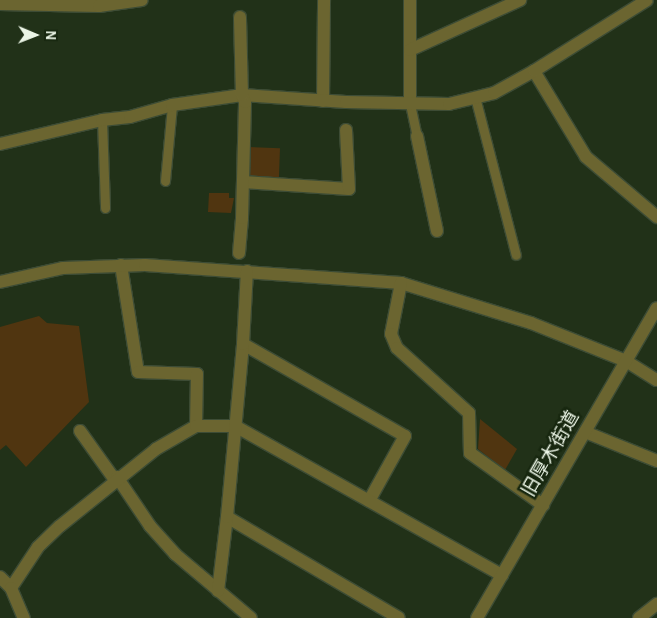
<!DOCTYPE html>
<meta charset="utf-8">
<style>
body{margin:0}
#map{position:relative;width:657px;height:618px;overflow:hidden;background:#213118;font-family:"Alegreya Sans","Noto Sans JP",sans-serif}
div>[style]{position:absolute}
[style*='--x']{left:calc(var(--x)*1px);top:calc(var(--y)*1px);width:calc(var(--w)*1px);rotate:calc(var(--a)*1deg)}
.green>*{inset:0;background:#503510;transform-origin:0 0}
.roads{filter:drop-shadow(1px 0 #3d4c35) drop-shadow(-1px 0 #3d4c35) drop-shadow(0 1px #3d4c35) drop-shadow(0 -1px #3d4c35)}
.lane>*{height:9px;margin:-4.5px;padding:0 4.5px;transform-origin:4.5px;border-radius:4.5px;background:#6b6530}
.street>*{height:12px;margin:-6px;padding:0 6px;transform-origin:6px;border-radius:6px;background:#6b6530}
span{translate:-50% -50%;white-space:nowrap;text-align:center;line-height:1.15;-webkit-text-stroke:5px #17270f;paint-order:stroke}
.street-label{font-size:19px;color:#ebf5e6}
.north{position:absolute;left:10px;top:10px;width:50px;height:50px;-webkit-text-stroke:4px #17270f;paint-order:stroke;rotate:91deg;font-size:14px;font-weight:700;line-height:20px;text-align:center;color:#ebf5e6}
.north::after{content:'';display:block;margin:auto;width:18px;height:22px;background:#ebf5e6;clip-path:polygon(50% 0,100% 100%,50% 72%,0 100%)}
</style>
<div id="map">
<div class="green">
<i style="left:247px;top:147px;width:33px;height:31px;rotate:2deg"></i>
<i style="clip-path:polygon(209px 193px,229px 193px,229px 198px,234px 198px,231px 213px,208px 212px)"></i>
<i style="clip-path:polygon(39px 316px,47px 323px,79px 326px,89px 402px,26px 467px,6px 445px,0 450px,0 327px)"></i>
<i style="clip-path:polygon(480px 419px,517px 449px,505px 470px,478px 449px)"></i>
</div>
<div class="roads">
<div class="lane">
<i style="--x:475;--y:97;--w:163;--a:75.5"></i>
<i style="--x:410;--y:104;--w:33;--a:78"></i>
<i style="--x:102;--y:120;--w:88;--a:88"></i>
<i style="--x:165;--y:181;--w:76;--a:-84.7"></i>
</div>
<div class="street">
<i style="--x:410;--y:0;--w:104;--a:90"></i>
<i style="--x:0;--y:4;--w:99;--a:1.2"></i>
<i style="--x:99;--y:6;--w:43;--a:-7.9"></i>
<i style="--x:410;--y:50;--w:121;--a:-24.4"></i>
<i style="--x:534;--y:71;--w:100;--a:58.8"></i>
<i style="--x:586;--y:157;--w:93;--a:40.2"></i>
<i style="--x:323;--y:101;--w:101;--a:-89.4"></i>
<i style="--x:417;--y:136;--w:97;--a:78.1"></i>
<i style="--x:0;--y:144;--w:105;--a:-13.2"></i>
<i style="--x:102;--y:120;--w:28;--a:-6"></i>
<i style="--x:130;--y:117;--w:44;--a:-15.9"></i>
<i style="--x:172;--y:105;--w:71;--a:-8.1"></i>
<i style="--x:242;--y:95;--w:104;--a:3.9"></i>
<i style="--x:346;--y:102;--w:103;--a:1.1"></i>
<i style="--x:449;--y:104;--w:46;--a:-13.7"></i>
<i style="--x:494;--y:93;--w:46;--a:-28.8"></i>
<i style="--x:534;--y:71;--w:133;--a:-32.1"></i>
<i style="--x:243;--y:182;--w:106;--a:3.8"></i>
<i style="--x:349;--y:189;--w:59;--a:-92.9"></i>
<i style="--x:239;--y:253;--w:35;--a:-85"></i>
<i style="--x:242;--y:218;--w:116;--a:-88.5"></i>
<i style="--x:245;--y:102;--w:8;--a:-113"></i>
<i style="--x:242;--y:95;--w:78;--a:-91.5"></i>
<i style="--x:121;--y:265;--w:108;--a:81"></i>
<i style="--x:138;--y:372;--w:59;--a:1.9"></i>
<i style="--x:197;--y:374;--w:52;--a:91.1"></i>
<i style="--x:0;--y:282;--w:65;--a:-12.5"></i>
<i style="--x:63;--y:268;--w:82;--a:-2.1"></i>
<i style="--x:145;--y:265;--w:257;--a:4"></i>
<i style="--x:401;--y:283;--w:136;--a:17.1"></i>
<i style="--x:531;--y:323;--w:102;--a:21.8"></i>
<i style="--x:626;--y:361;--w:36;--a:32"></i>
<i style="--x:401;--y:283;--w:52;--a:101.1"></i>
<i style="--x:391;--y:334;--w:15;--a:67"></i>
<i style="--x:397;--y:348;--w:97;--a:42.1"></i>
<i style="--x:469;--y:413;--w:40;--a:88.6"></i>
<i style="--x:470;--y:453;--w:90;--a:35.5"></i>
<i style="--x:243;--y:344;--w:186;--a:29.6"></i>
<i style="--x:405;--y:436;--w:74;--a:119"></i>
<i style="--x:80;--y:431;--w:60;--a:54.5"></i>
<i style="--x:585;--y:432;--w:78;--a:21.9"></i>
<i style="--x:117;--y:477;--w:59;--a:56"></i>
<i style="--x:150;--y:526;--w:38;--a:48"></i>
<i style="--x:175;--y:554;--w:99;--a:40.1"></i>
<i style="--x:227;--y:517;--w:199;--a:30.4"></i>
<i style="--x:0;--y:577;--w:16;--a:45"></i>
<i style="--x:11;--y:588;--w:49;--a:-56.6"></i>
<i style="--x:38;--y:547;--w:30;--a:-44"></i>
<i style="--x:60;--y:526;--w:123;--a:-38.7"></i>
<i style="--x:156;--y:449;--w:46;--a:-29.9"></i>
<i style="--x:196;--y:426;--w:39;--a:0"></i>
<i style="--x:235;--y:426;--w:306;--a:29.2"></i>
<i style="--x:11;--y:588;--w:33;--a:67"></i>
<i style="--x:218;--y:591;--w:75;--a:-83.1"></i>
<i style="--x:227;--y:517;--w:174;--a:-84.7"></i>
<i style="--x:243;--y:344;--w:73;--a:-86.9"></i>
<i style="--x:477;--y:618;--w:358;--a:-59.9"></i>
<i style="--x:639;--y:618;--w:23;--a:-38"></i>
</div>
</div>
<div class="street-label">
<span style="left:551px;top:454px;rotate:-60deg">旧厚木街道</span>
</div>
<div class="north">N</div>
</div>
